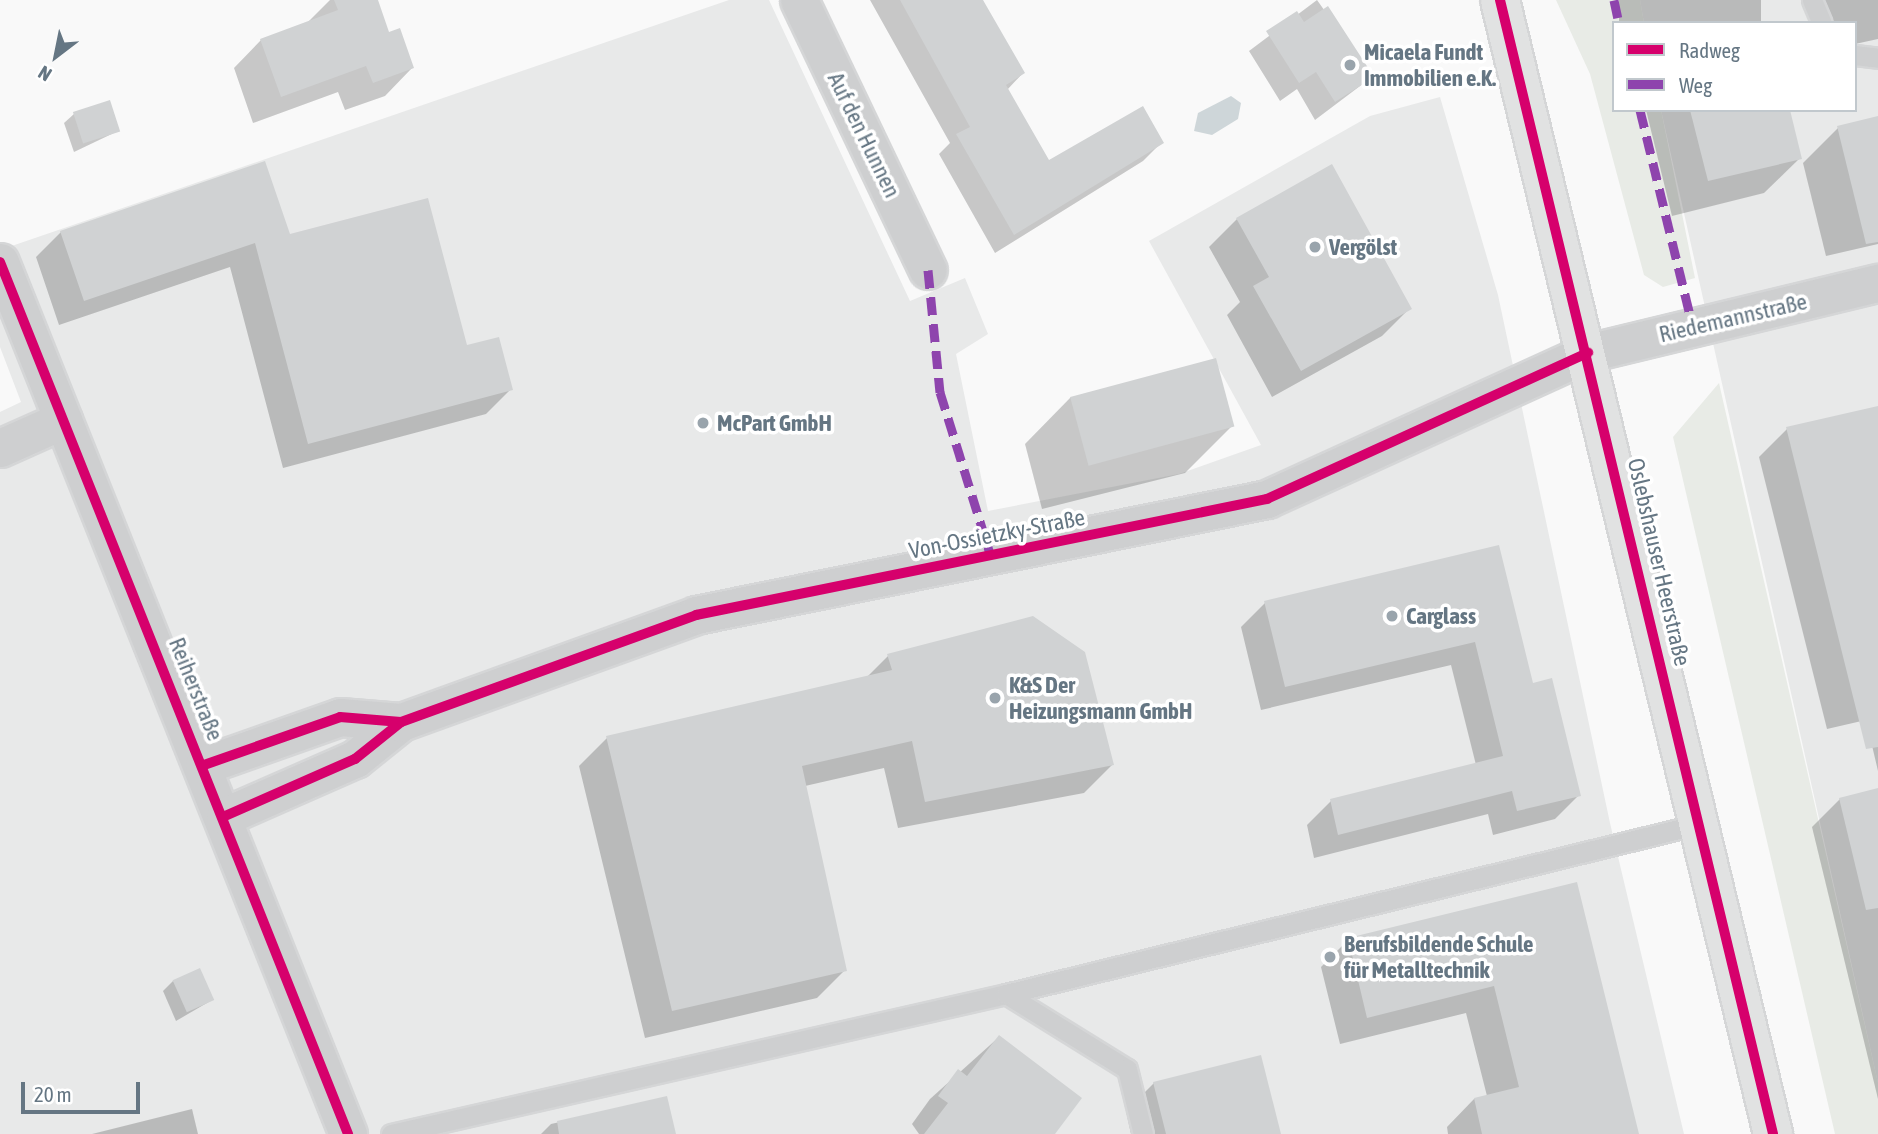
<!DOCTYPE html>
<meta charset="utf-8">
<style>
body{margin:0}
#map{position:relative;width:1878px;height:1134px;overflow:hidden;background:#f9f9f9;font-family:"Asap Condensed",sans-serif}
div>[style]{position:absolute}
[style*='--x']{left:calc(var(--x)*1px);top:calc(var(--y)*1px);width:calc(var(--w)*1px);rotate:calc(var(--a)*1deg)}
.built>*{inset:0;background:#e8e9e9}
.green>*{inset:0;background:#e8ebe6}
.water>*{inset:0;background:#ced6d9}
.shadow>*{inset:0;background:#0003;transform-origin:0 0}
.building>*{inset:0;background:#d0d2d3;transform-origin:0 0}
.roads{filter:drop-shadow(2px 0 #d5d6d7) drop-shadow(-2px 0 #d5d6d7) drop-shadow(0 2px #d5d6d7) drop-shadow(0 -2px #d5d6d7)}
.service>*{height:19px;margin:-9.5px;padding:0 9.5px;transform-origin:9.5px;border-radius:9.5px;background:#cecfd0}
.minor>*{height:37px;margin:-18.5px;padding:0 18.5px;transform-origin:18.5px;border-radius:18.5px;background:#cecfd0}
.secondary>*{height:38px;margin:-19px;padding:0 19px;transform-origin:19px;border-radius:19px;background:#e1e2e2}
.quiet>*{height:9px;margin-top:-4.5px;transform-origin:0;background:repeating-linear-gradient(90deg,#8e44ad 0 18px,transparent 0 27px)}
.cycleway>*{height:10px;margin:-5px;padding:0 5px;transform-origin:5px;border-radius:5px;background:#d6006c}
.dots>*{width:19px;height:19px;translate:-50% -50%;box-sizing:border-box;border:4px solid #fff;border-radius:50%}
span{translate:-50% -50%;white-space:nowrap;text-align:center;line-height:1.15;-webkit-text-stroke:7px #fff;paint-order:stroke}
.poi-label{font-size:23px;color:#657683;font-weight:700}
.left{translate:0 -50%;text-align:left}
.street-label{font-size:23px;color:#657683}
.legend{position:absolute;left:1612px;top:21px;width:245px;height:91px;box-sizing:border-box;background:#fff;border:2px solid #c1c8cd;margin:0;padding:9px 12px;list-style:none;font-size:21px;color:#657683}
.legend li{display:flex;align-items:center;gap:14px;height:35px}
.legend b{width:35px;border:2px solid #c1c8cd}
.north{position:absolute;left:21px;top:21px;width:70px;height:70px;-webkit-text-stroke:5px #fff;paint-order:stroke;rotate:212deg;font-size:19px;font-weight:700;line-height:28px;text-align:center;color:#657683}
.north::after{content:'';display:block;margin:auto;width:24px;height:32px;background:#657683;clip-path:polygon(50% 0,100% 100%,50% 72%,0 100%)}
.scale{position:absolute;left:21px;top:1082px;width:119px;height:32px;box-sizing:border-box;border:4px solid #657683;border-top:0;padding-left:9px;font-size:21px;line-height:24px;white-space:nowrap;color:#657683;-webkit-text-stroke:5px #fff;paint-order:stroke}
</style>
<div id="map">
<div class="built">
<i style="clip-path:polygon(729px 0,769px 0,910px 301px,965px 278px,988px 334px,956px 354px,988px 511px,1179px 474px,1261px 445px,1149px 241px,1370px 116px,1440px 97px,1498px 295px,1610px 823px,1684px 1134px,0 1134px,0 412px,21px 402px,0 347px,0 250px)"></i>
<i style="clip-path:polygon(1640px 0,1878px 0,1878px 1083px,1661px 110px,1855px 110px,1855px 23px,1644px 23px)"></i>
</div>
<div class="green">
<i style="clip-path:polygon(1556px 0,1640px 0,1644px 23px,1614px 23px,1614px 110px,1661px 110px,1695px 278px,1663px 287px,1644px 275px,1590px 74px)"></i>
<i style="clip-path:polygon(1719px 383px,1878px 1083px,1878px 1134px,1835px 1134px,1673px 437px)"></i>
</div>
<div class="water">
<i style="clip-path:polygon(1231px 96px,1241px 103px,1238px 119px,1212px 135px,1194px 131px,1198px 113px)"></i>
</div>
<div class="shadow">
<i style="clip-path:polygon(330px 0,376px 0,388px 35px,412px 68px,385px 96px,345px 110px,338px 92px,253px 123px,234px 68px,261px 40px,306px 24px)"></i>
<i style="clip-path:polygon(870px 0,978px 0,1023px 73px,1007px 90px,1048px 162px,1162px 142px,1143px 161px,995px 253px,939px 154px,950px 143px)"></i>
<i style="clip-path:polygon(1317px 0,1372px 77px,1315px 120px,1297px 89px,1280px 101px,1249px 51px)"></i>
<i style="left:1619px;top:0;width:142px;height:24px"></i>
<i style="clip-path:polygon(1823px 0,1878px 0,1878px 39px,1855px 44px,1855px 23px,1828px 23px)"></i>
<i style="clip-path:polygon(1646px 110px,1788px 110px,1800px 158px,1764px 193px,1672px 216px)"></i>
<i style="clip-path:polygon(74px 114px,118px 131px,74px 152px,64px 123px)"></i>
<i style="clip-path:polygon(1878px 118px,1878px 244px,1826px 256px,1803px 163px,1838px 128px)"></i>
<i style="clip-path:polygon(1237px 219px,1410px 308px,1382px 336px,1272px 397px,1227px 315px,1240px 302px,1209px 247px)"></i>
<i style="clip-path:polygon(61px 232px,289px 236px,466px 348px,511px 389px,486px 414px,283px 468px,230px 267px,59px 325px,36px 257px)"></i>
<i style="clip-path:polygon(1071px 397px,1232px 426px,1185px 473px,1042px 509px,1025px 444px)"></i>
<i style="clip-path:polygon(1878px 408px,1878px 771px,1866px 720px,1827px 729px,1759px 457px,1787px 429px)"></i>
<i style="clip-path:polygon(1498px 547px,1531px 685px,1579px 795px,1555px 819px,1493px 835px,1488px 814px,1314px 858px,1307px 825px,1331px 801px,1476px 765px,1451px 665px,1261px 710px,1241px 627px,1265px 603px)"></i>
<i style="clip-path:polygon(888px 656px,1112px 765px,1084px 793px,898px 828px,884px 768px,805px 786px,845px 970px,817px 998px,645px 1038px,579px 766px,607px 738px,866px 678px)"></i>
<i style="clip-path:polygon(1878px 790px,1878px 1099px,1812px 827px,1840px 799px)"></i>
<i style="clip-path:polygon(1576px 884px,1638px 1134px,1448px 1134px,1447px 1127px,1474px 1099px,1487px 1096px,1466px 1013px,1340px 1044px,1321px 967px,1349px 939px)"></i>
<i style="clip-path:polygon(173px 981px,212px 1000px,176px 1021px,163px 991px)"></i>
<i style="clip-path:polygon(999px 1037px,1053px 1134px,919px 1134px,912px 1124px,930px 1099px)"></i>
<i style="clip-path:polygon(1154px 1083px,1279px 1134px,1131px 1134px,1126px 1111px)"></i>
<i style="clip-path:polygon(666px 1098px,674px 1134px,541px 1134px,551px 1124px)"></i>
<i style="clip-path:polygon(192px 1109px,198px 1134px,92px 1134px)"></i>
</div>
<div class="building">
<i style="clip-path:polygon(334px 0,378px 0,389px 32px,400px 28px,414px 68px,373px 83px,366px 66px,281px 97px,260px 39px,338px 10px)"></i>
<i style="clip-path:polygon(900px 0,983px 0,1025px 73px,1006px 85px,1049px 160px,1143px 106px,1164px 143px,1014px 235px,956px 134px,970px 127px)"></i>
<i style="clip-path:polygon(1328px 6px,1374px 77px,1335px 102px,1316px 72px,1299px 83px,1266px 31px,1297px 11px,1304px 22px)"></i>
<i style="left:110px;top:100px;width:33px;height:39px;rotate:72deg"></i>
<i style="clip-path:polygon(1690px 110px,1790px 110px,1802px 159px,1708px 181px)"></i>
<i style="clip-path:polygon(1878px 116px,1878px 242px,1866px 244px,1837px 126px)"></i>
<i style="clip-path:polygon(265px 161px,290px 234px,428px 198px,467px 345px,499px 337px,513px 390px,308px 444px,255px 243px,84px 301px,60px 231px)"></i>
<i style="clip-path:polygon(1332px 164px,1412px 309px,1301px 371px,1253px 286px,1269px 277px,1236px 218px)"></i>
<i style="left:1216px;top:358px;width:71px;height:151px;rotate:75deg"></i>
<i style="clip-path:polygon(1878px 406px,1878px 747px,1866px 749px,1786px 427px)"></i>
<i style="clip-path:polygon(1499px 545px,1533px 683px,1552px 678px,1581px 796px,1517px 811px,1512px 791px,1338px 835px,1330px 799px,1503px 756px,1475px 642px,1285px 687px,1264px 601px)"></i>
<i style="clip-path:polygon(1033px 616px,1085px 652px,1114px 765px,925px 802px,912px 741px,802px 766px,847px 971px,672px 1011px,606px 736px,892px 670px,887px 654px)"></i>
<i style="clip-path:polygon(1878px 788px,1878px 908px,1866px 910px,1839px 798px)"></i>
<i style="clip-path:polygon(1577px 882px,1639px 1134px,1482px 1134px,1474px 1098px,1519px 1087px,1494px 986px,1367px 1018px,1348px 938px)"></i>
<i style="left:200px;top:968px;width:35px;height:30px;rotate:66deg"></i>
<i style="clip-path:polygon(999px 1035px,1082px 1098px,1055px 1134px,924px 1134px,948px 1103px,938px 1096px,958px 1069px,967px 1076px)"></i>
<i style="clip-path:polygon(1261px 1055px,1281px 1134px,1166px 1134px,1153px 1082px)"></i>
<i style="clip-path:polygon(667px 1096px,676px 1134px,559px 1134px,557px 1121px)"></i>
</div>
<div class="roads">
<div class="service">
<i style="--x:1812;--y:0;--w:25;--a:67"></i>
<i style="--x:1855;--y:55;--w:23;--a:7"></i>
<i style="--x:1006;--y:994;--w:142;--a:31.8"></i>
<i style="--x:1127;--y:1069;--w:67;--a:76.2"></i>
<i style="--x:391;--y:1134;--w:631;--a:-12.82"></i>
<i style="--x:1006;--y:994;--w:714;--a:-13.78"></i>
</div>
<div class="minor">
<i style="--x:799;--y:0;--w:299;--a:64.5"></i>
<i style="--x:0;--y:262;--w:939;--a:68.24"></i>
<i style="--x:0;--y:448;--w:69;--a:-24"></i>
<i style="--x:204;--y:765;--w:144;--a:-19.4"></i>
<i style="--x:340;--y:717;--w:61;--a:4.7"></i>
<i style="--x:225;--y:816;--w:142;--a:-23.7"></i>
<i style="--x:355;--y:759;--w:59;--a:-38.8"></i>
<i style="--x:401;--y:722;--w:314;--a:-19.9"></i>
<i style="--x:696;--y:615;--w:583;--a:-11.48"></i>
<i style="--x:1267;--y:499;--w:353;--a:-24.5"></i>
<i style="--x:1588;--y:353;--w:298;--a:-13.6"></i>
</div>
<div class="secondary">
<i style="--x:1500;--y:0;--w:1166;--a:76.46"></i>
</div>
</div>
<div class="quiet">
<i style="--x:1614;--y:0;--w:24;--a:78"></i>
<i style="--x:1640;--y:110;--w:223;--a:76.3"></i>
<i style="--x:928;--y:270;--w:123;--a:84.4"></i>
<i style="--x:940;--y:392;--w:173;--a:72.8"></i>
</div>
<div class="cycleway">
<i style="--x:1500;--y:0;--w:1166;--a:76.46"></i>
<i style="--x:0;--y:262;--w:939;--a:68.24"></i>
<i style="--x:204;--y:765;--w:144;--a:-19.4"></i>
<i style="--x:340;--y:717;--w:61;--a:4.7"></i>
<i style="--x:225;--y:816;--w:142;--a:-23.7"></i>
<i style="--x:355;--y:759;--w:59;--a:-38.8"></i>
<i style="--x:401;--y:722;--w:314;--a:-19.9"></i>
<i style="--x:696;--y:615;--w:583;--a:-11.48"></i>
<i style="--x:1267;--y:499;--w:353;--a:-24.5"></i>
</div>
<div class="dots">
<i style="left:1350px;top:65px;background:#99a4ac"></i>
<i style="left:1315px;top:247px;background:#99a4ac"></i>
<i style="left:703px;top:423px;background:#99a4ac"></i>
<i style="left:1392px;top:616px;background:#99a4ac"></i>
<i style="left:995px;top:698px;background:#99a4ac"></i>
<i style="left:1330px;top:957px;background:#99a4ac"></i>
</div>
<div class="poi-label">
<span class="left" style="left:1364px;top:65px">Micaela Fundt<br>Immobilien e.K.</span>
<span class="left" style="left:1329px;top:247px">Vergölst</span>
<span class="left" style="left:717px;top:423px">McPart GmbH</span>
<span class="left" style="left:1406px;top:616px">Carglass</span>
<span class="left" style="left:1009px;top:698px">K&amp;S Der<br>Heizungsmann GmbH</span>
<span class="left" style="left:1344px;top:957px">Berufsbildende Schule<br>für Metalltechnik</span>
</div>
<div class="street-label">
<span style="left:864px;top:135px;rotate:64deg">Auf den Hunnen</span>
<span style="left:1733px;top:318px;rotate:-13deg">Riedemannstraße</span>
<span style="left:997px;top:534px;rotate:-11deg">Von-Ossietzky-Straße</span>
<span style="left:1659px;top:562px;rotate:77deg">Oslebshauser Heerstraße</span>
<span style="left:196px;top:689px;rotate:68deg">Reiherstraße</span>
</div>
<ul class="legend">
<li><b style="height:9px;background:#d6006c"></b>Radweg</li>
<li><b style="height:9px;background:#8e44ad"></b>Weg</li>
</ul>
<div class="north">N</div>
<div class="scale">20 m</div>
</div>
